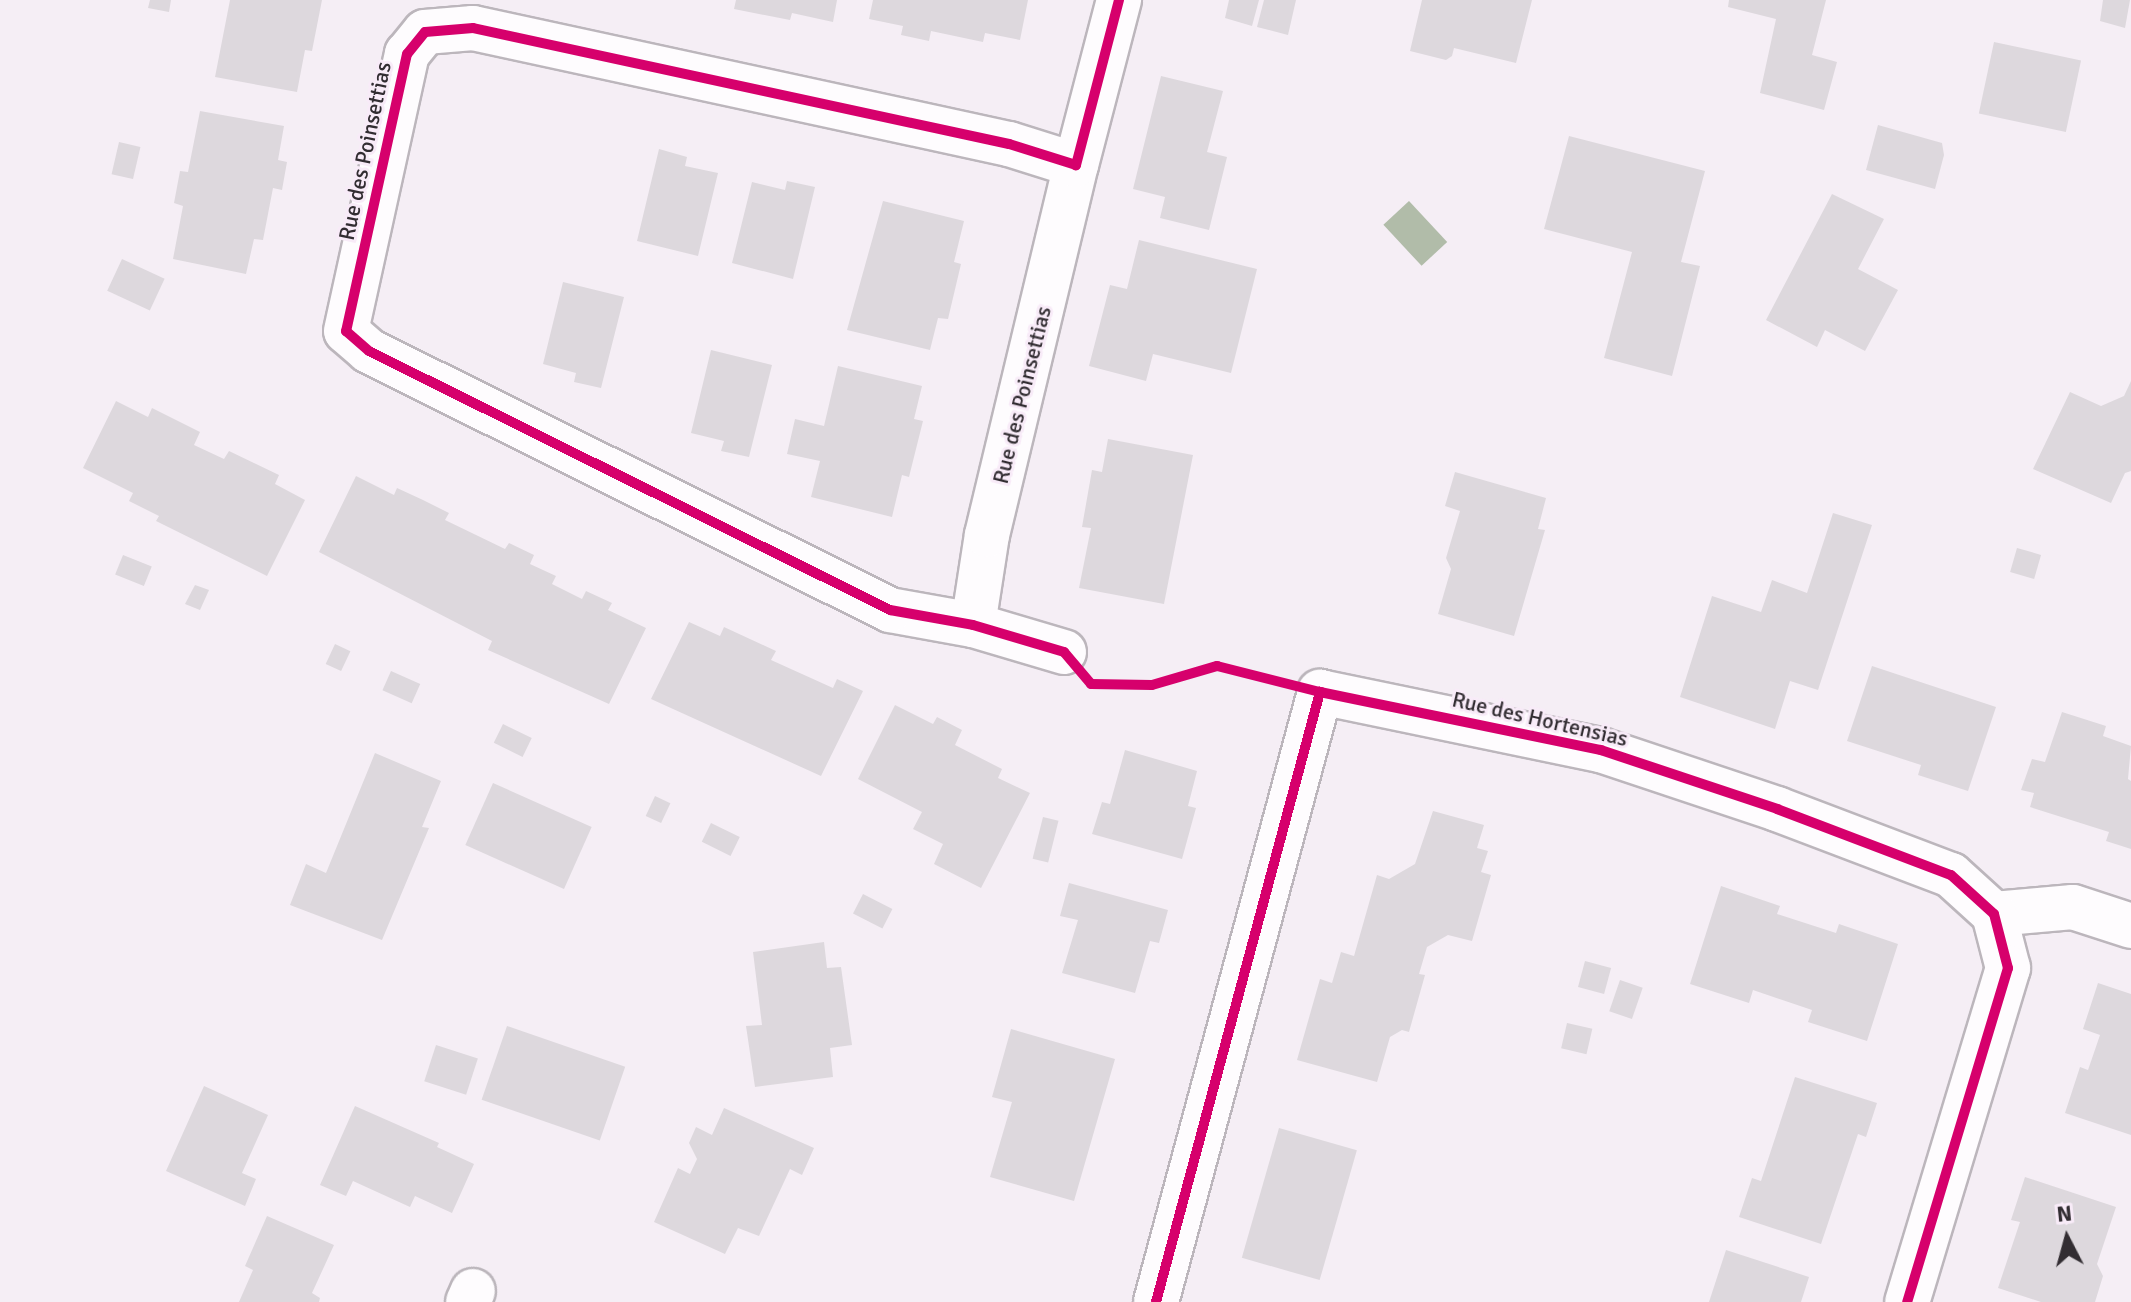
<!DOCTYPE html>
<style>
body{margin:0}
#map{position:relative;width:2131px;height:1302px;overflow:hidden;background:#f5eef5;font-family:Signika,sans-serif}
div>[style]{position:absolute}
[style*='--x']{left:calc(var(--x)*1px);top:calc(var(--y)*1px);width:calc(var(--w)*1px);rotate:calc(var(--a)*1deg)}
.water>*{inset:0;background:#b1bca9;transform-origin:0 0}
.building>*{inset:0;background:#ddd8dd;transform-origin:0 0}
.roads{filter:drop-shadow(2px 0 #bcb6bc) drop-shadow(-2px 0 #bcb6bc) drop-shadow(0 2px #bcb6bc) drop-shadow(0 -2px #bcb6bc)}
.minor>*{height:44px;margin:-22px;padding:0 22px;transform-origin:22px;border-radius:22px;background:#fefcfe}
.cycleway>*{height:10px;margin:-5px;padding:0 5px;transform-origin:5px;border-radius:5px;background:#d6006c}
span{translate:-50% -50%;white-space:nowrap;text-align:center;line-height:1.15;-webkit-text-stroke:6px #f8ebf8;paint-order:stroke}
.street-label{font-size:22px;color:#322d32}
.north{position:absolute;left:2027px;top:1198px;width:80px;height:80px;-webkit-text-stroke:6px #f8ebf8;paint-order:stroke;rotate:354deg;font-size:22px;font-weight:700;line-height:32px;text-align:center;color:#322d32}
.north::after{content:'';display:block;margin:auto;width:28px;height:36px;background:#322d32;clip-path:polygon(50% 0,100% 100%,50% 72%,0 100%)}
</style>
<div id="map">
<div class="water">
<i style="left:1409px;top:201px;width:56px;height:35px;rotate:47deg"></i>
</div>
<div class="building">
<i style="clip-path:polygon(150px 0,171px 0,169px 12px,148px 8px)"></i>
<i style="clip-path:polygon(230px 0,322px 0,312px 51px,305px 50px,297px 92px,215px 77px)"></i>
<i style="clip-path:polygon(736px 0,837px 0,833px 22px,792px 13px,790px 20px,734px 9px)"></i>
<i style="clip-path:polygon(873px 0,1028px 0,1020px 40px,985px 33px,983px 42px,931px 31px,929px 41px,901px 35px,903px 26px,869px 19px)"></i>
<i style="clip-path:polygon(1229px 0,1259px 0,1252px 26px,1225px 18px)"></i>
<i style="clip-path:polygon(1264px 0,1296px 0,1288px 35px,1257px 27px)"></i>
<i style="clip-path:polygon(1422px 0,1532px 0,1516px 63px,1454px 48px,1452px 56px,1446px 60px,1410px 51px)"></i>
<i style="clip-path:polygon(1729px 0,1826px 0,1812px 55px,1837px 62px,1824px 110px,1760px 93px,1776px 19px,1728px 7px)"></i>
<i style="clip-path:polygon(2103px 0,2130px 0,2125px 28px,2100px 21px)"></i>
<i style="left:1994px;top:42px;width:89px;height:73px;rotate:12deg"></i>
<i style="clip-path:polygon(1161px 76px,1223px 91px,1207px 152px,1227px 157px,1209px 230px,1160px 218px,1165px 197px,1133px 189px)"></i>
<i style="clip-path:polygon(200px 111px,284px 126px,278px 160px,287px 162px,282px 190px,273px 188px,263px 240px,254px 239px,246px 274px,173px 259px,183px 206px,174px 203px,180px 171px,188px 172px)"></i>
<i style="clip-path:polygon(1878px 125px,1942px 143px,1944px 155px,1935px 189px,1866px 170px)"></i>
<i style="clip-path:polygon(1569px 136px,1705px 171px,1681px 262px,1700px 266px,1672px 376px,1604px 358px,1632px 252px,1544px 229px)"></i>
<i style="left:119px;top:142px;width:22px;height:33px;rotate:13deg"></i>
<i style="clip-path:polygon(659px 149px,687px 157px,685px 166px,718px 173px,698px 256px,637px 241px)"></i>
<i style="clip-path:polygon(787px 181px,815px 187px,793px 279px,732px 263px,752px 182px,785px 190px)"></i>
<i style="clip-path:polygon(1832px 194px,1884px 219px,1858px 269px,1898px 290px,1865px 351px,1825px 330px,1817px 347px,1766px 320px)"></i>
<i style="clip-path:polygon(883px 201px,964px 221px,954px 262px,961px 264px,948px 319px,938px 318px,930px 350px,847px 330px)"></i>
<i style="clip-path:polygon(1139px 240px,1257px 269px,1231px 373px,1153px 354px,1146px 381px,1089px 366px,1110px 285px,1127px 289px)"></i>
<i style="left:122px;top:259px;width:47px;height:35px;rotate:25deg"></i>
<i style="clip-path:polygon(563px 282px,624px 297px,601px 388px,574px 382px,576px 373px,543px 364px)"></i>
<i style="clip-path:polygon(711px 350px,772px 365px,749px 457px,721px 451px,724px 441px,691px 433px)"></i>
<i style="clip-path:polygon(838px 366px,922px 386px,914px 419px,923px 421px,909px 477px,902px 475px,892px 517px,811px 497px,820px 461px,787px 454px,795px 419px,824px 426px)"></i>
<i style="clip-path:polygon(2131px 381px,2131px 471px,2125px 473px,2111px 503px,2033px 469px,2070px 392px,2101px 406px,2124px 396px)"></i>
<i style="clip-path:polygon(116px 401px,148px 417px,152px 408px,200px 432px,194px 445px,224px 459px,229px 451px,279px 475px,275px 484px,305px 500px,267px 576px,156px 521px,159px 516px,129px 501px,133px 493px,83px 468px)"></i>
<i style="clip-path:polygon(1108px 439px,1193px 455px,1164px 604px,1079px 588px,1091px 528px,1082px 527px,1092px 470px,1102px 472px)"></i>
<i style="clip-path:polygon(1455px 472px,1546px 498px,1538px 529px,1545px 530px,1514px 636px,1438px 614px,1451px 569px,1446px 558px,1460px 511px,1445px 506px)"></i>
<i style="clip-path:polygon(356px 476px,394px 495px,397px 488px,423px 500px,449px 513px,445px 520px,505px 549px,509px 543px,534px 555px,530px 564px,556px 576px,552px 584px,582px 599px,586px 591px,612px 603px,608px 610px,646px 628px,609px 704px,488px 650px,492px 641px,319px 552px)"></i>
<i style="clip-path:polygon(1833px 513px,1872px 525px,1818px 690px,1790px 681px,1775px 729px,1680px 697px,1712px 596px,1761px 612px,1772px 580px,1807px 593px)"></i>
<i style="left:2017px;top:548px;width:25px;height:25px;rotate:16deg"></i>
<i style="left:123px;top:555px;width:31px;height:21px;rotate:22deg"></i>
<i style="clip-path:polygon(195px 585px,209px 590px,200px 610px,185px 604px)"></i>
<i style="clip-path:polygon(689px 622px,720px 636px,724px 627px,776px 651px,771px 660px,833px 688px,837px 679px,863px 691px,821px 776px,651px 699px)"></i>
<i style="left:335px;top:644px;width:17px;height:22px;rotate:25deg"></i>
<i style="clip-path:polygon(1872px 666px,1996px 707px,1968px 791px,1918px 775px,1921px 765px,1847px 741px)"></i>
<i style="left:391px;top:671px;width:32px;height:21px;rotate:24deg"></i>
<i style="clip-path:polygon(895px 705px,933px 724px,937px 717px,962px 730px,955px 745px,1002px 769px,998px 778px,1030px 793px,981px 888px,934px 864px,943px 844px,913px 829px,922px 812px,858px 779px)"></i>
<i style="clip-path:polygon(2062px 712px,2106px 726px,2103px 736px,2131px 746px,2128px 779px,2131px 781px,2131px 849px,2106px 841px,2109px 832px,2030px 807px,2034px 793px,2021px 790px,2032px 759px,2045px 762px)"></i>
<i style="left:503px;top:724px;width:32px;height:21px;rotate:26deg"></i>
<i style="clip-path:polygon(1125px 750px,1197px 771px,1188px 806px,1196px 808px,1182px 859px,1092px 834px,1102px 802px,1110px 804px)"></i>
<i style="clip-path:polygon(375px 753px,441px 781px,422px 827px,429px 828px,382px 940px,290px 905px,306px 864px,326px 873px)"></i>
<i style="left:493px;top:783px;width:108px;height:68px;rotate:24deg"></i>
<i style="left:655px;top:796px;width:17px;height:22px;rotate:25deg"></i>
<i style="clip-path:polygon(1433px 811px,1484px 825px,1477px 848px,1488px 851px,1481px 872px,1491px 875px,1472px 941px,1448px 935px,1427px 947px,1419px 974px,1425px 975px,1409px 1032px,1402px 1030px,1390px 1037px,1377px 1082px,1297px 1060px,1320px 979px,1332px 983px,1341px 952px,1354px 956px,1377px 875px,1389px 879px,1415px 864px)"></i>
<i style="left:1043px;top:817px;width:16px;height:43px;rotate:14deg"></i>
<i style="left:711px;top:823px;width:32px;height:21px;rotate:26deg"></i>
<i style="clip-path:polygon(1069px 883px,1168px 910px,1159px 943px,1150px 941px,1135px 993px,1062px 973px,1078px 920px,1060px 916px)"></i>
<i style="clip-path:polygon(1721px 886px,1780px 906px,1777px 914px,1836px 933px,1839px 924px,1898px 944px,1867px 1041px,1808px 1022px,1812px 1010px,1753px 990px,1749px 1003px,1690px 984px)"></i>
<i style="left:863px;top:894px;width:33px;height:22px;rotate:27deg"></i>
<i style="clip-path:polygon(824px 942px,827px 968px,841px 967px,852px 1045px,830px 1048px,833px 1077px,755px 1087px,746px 1026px,762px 1025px,753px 952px)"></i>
<i style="left:1585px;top:961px;width:27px;height:27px;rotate:15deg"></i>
<i style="left:1620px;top:980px;width:24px;height:33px;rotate:19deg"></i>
<i style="clip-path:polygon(2098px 983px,2131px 994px,2131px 1135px,2065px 1113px,2080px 1067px,2088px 1070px,2100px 1035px,2083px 1029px)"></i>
<i style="left:1567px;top:1023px;width:26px;height:26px;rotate:13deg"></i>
<i style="left:507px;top:1026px;width:125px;height:78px;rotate:19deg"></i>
<i style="clip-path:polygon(1011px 1029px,1115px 1059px,1074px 1201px,990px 1177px,1012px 1102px,992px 1097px)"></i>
<i style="left:436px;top:1045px;width:44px;height:38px;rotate:18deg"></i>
<i style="clip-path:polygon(1795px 1077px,1877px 1103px,1866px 1137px,1858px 1134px,1821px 1244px,1739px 1217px,1752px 1178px,1761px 1181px)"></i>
<i style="clip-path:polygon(204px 1086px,268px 1115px,242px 1173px,256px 1179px,245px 1206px,166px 1171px)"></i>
<i style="clip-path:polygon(355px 1106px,439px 1143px,437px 1147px,474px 1164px,452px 1213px,415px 1196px,410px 1207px,353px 1181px,346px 1196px,320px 1185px)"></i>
<i style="clip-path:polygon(724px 1108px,814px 1148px,802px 1175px,790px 1169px,759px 1236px,738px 1228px,725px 1254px,654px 1222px,678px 1168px,690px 1174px,697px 1159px,689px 1143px,696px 1127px,712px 1135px)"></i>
<i style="left:1279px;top:1128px;width:81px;height:135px;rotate:16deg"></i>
<i style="clip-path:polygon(2025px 1177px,2116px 1207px,2097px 1264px,2103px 1276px,2095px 1302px,2041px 1302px,1998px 1288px,2020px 1222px,2011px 1220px)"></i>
<i style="clip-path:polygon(267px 1216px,334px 1245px,312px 1293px,320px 1298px,319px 1302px,239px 1302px,253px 1270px,245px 1266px)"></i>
<i style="clip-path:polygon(1726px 1250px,1809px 1277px,1801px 1302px,1709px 1302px)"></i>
</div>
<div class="roads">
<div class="minor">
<i style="--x:973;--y:625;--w:91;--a:-81.2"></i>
<i style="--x:987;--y:535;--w:381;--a:-76.5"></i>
<i style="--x:1064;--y:652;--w:95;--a:-163.5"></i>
<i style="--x:973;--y:625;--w:84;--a:-169.8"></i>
<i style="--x:890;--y:610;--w:582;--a:-153.57"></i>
<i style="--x:369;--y:351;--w:30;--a:-139"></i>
<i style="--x:346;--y:331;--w:284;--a:-77.6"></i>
<i style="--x:407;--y:54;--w:28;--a:-51"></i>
<i style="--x:425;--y:32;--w:48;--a:-4.8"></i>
<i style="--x:473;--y:28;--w:548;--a:12.21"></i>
<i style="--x:1009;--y:144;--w:70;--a:17.4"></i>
<i style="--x:1076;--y:165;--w:171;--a:-75.4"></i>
<i style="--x:1994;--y:914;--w:79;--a:-5.1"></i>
<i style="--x:2073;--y:907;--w:61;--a:18.1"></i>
<i style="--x:468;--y:1302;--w:12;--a:-66"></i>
<i style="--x:1156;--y:1302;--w:632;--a:-74.95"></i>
<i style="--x:1320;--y:692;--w:287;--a:11.7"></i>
<i style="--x:1601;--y:750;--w:186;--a:18.5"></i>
<i style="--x:1777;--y:809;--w:186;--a:20.8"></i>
<i style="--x:1951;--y:875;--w:58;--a:42.2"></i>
<i style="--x:1994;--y:914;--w:56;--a:75.5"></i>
<i style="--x:2008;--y:968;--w:349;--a:106.8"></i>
</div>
</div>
<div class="cycleway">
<i style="--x:1119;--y:0;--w:171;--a:104.6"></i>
<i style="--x:1076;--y:165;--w:70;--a:-162.6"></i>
<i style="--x:1009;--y:144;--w:548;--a:-167.79"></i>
<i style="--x:473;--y:28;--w:48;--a:175.2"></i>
<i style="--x:425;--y:32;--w:28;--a:129"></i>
<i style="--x:407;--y:54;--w:284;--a:102.4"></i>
<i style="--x:346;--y:331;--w:30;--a:41"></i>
<i style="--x:369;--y:351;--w:582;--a:26.43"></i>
<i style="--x:890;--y:610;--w:84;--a:10.2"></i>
<i style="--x:973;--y:625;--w:95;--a:16.5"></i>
<i style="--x:1064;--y:652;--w:42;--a:49.8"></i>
<i style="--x:1091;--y:684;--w:61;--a:0.9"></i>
<i style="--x:1152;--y:685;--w:68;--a:-16.3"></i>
<i style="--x:1217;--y:666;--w:106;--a:14.2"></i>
<i style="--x:1156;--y:1302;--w:632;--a:-74.95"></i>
<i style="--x:1320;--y:692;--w:287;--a:11.7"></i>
<i style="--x:1601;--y:750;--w:186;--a:18.5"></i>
<i style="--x:1777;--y:809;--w:186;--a:20.8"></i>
<i style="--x:1951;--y:875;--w:58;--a:42.2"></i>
<i style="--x:1994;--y:914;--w:56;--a:75.5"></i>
<i style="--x:2008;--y:968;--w:349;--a:106.8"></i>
</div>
<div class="street-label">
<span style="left:365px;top:151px;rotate:-78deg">Rue des Poinsettias</span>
<span style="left:1022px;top:395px;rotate:-76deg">Rue des Poinsettias</span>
<span style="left:1540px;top:719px;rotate:13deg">Rue des Hortensias</span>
</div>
<div class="north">N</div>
</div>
